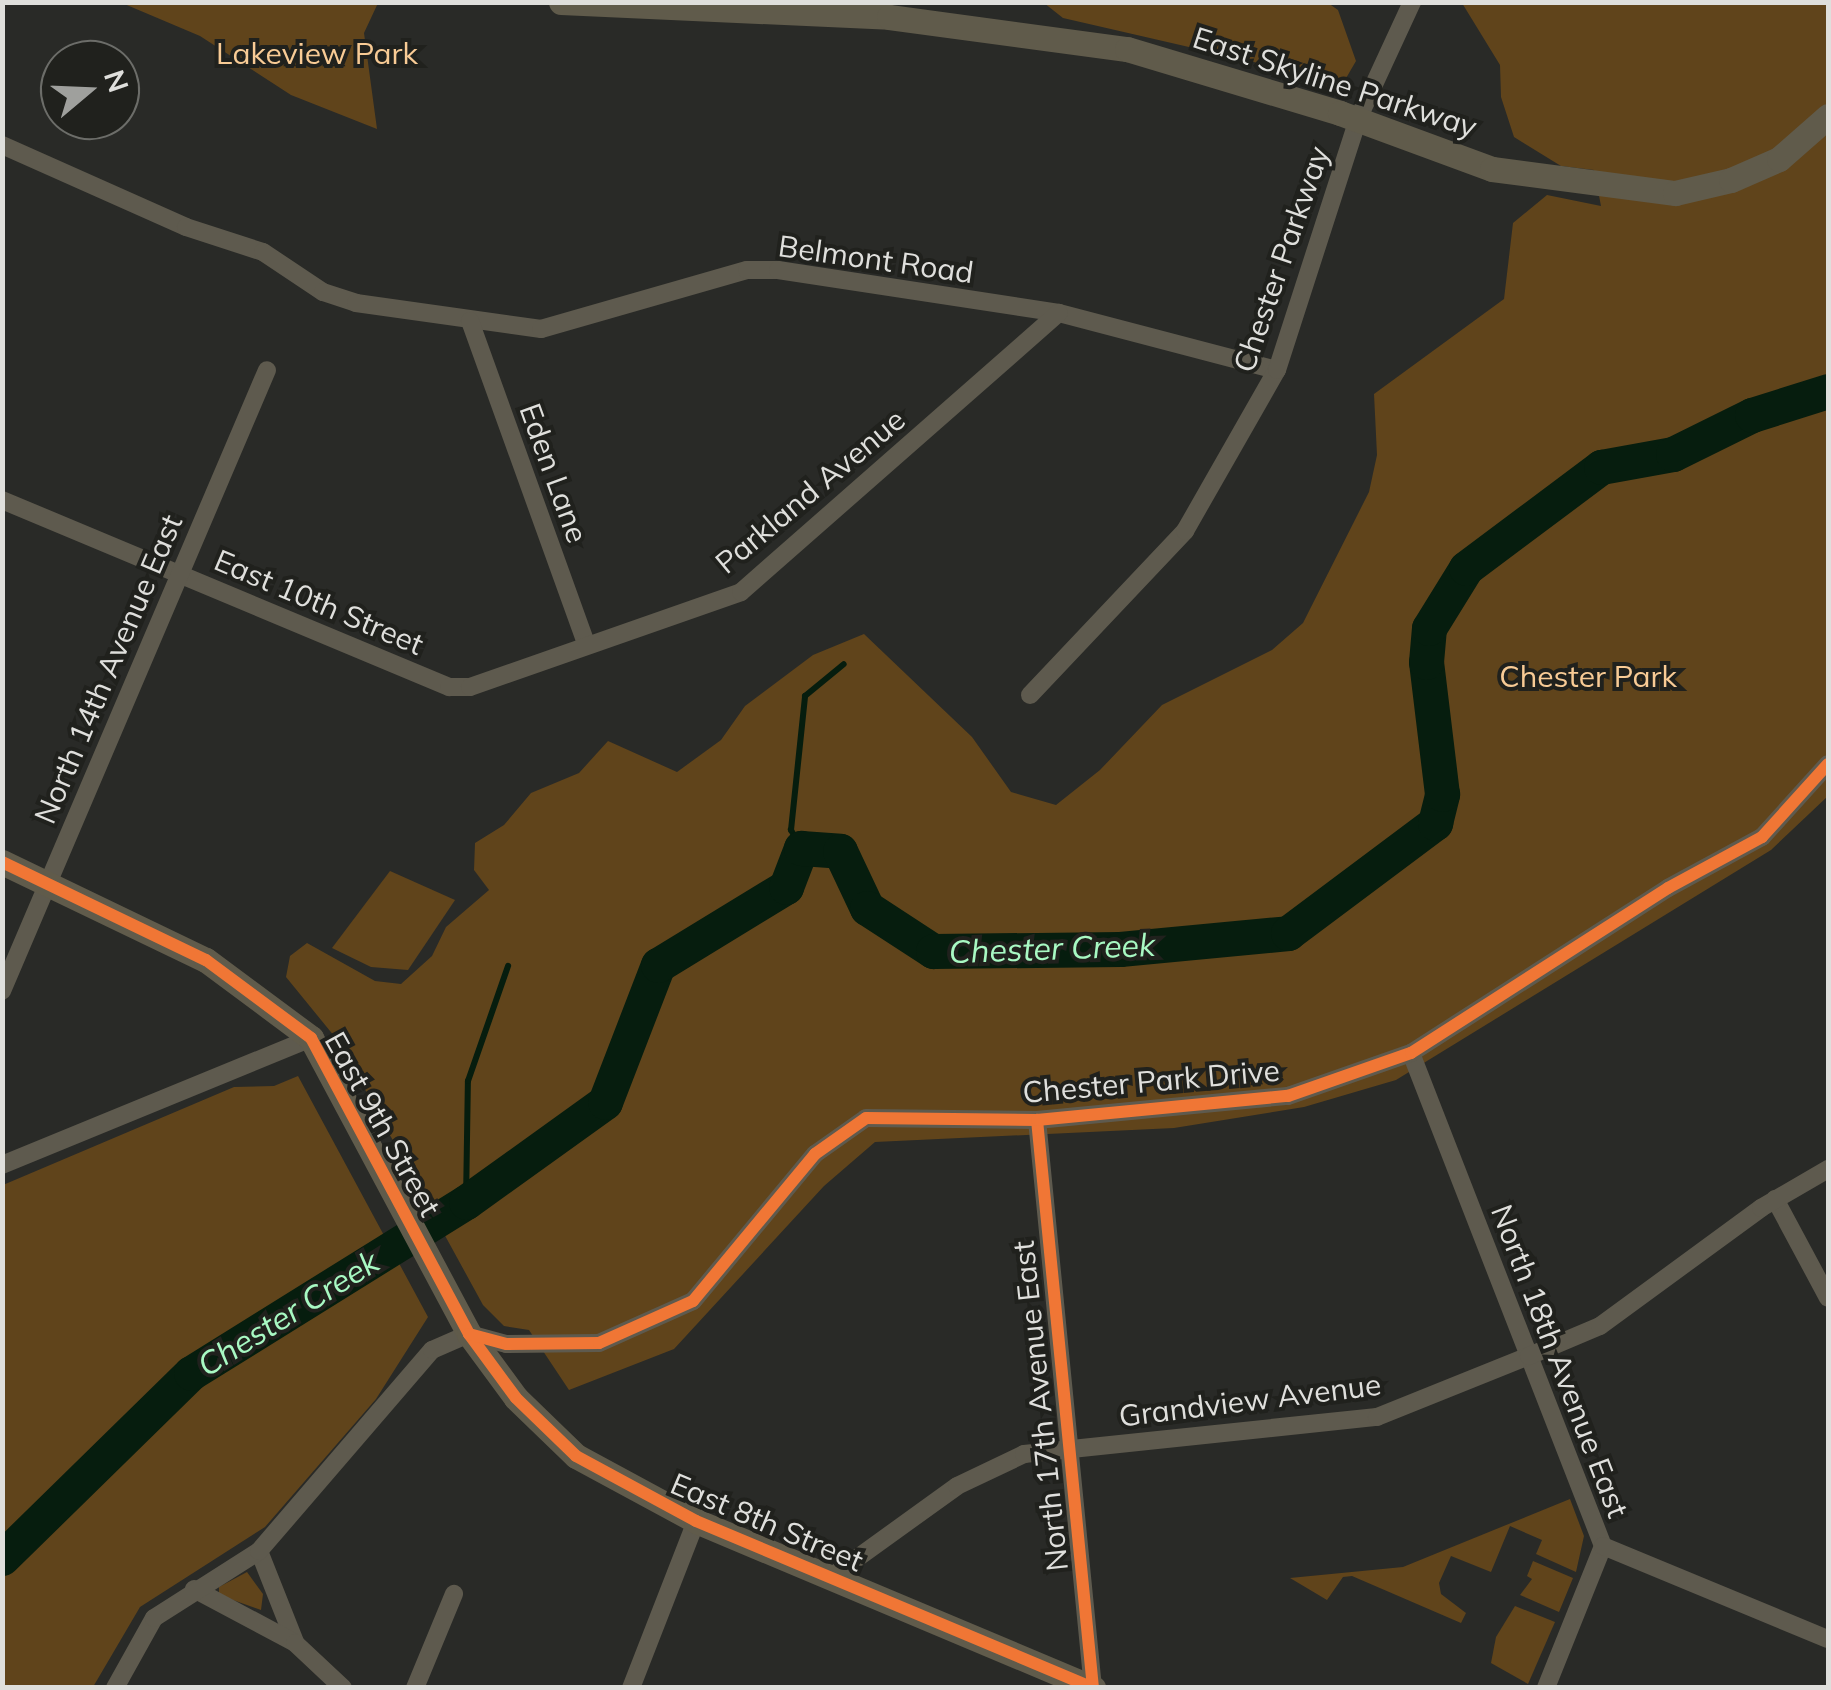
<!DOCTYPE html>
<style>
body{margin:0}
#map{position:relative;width:1831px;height:1690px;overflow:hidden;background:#292a27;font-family:Mulish,sans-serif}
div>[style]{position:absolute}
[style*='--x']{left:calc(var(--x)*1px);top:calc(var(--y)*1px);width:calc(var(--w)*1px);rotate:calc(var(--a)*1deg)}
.green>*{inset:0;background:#60441b}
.stream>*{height:6px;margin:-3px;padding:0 3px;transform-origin:3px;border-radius:3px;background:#061d0e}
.river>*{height:35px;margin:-17.5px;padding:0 17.5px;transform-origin:17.5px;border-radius:17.5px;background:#061d0e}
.street>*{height:18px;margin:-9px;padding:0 9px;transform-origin:9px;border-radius:9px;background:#5e5a4e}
.secondary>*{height:25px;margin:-12.5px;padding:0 12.5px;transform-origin:12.5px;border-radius:12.5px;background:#605b4b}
.cycleway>*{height:12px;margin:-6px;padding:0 6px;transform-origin:6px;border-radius:6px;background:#f07635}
span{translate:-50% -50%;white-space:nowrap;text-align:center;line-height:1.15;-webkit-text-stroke:8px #20211d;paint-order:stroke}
.park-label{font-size:30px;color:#f8cb95}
.street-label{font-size:30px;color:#dfdfdc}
.water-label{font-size:32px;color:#a8f9c3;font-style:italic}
.frame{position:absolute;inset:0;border:5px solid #dfdfdc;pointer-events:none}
.north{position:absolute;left:40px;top:40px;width:100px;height:100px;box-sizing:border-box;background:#20211d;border:2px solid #6c6d69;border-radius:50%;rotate:71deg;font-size:28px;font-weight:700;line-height:40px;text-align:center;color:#dfdfdc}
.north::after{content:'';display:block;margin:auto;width:35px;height:45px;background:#9fa09d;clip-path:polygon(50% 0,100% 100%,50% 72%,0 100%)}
</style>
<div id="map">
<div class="green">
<i style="clip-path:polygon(122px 3px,378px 3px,364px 33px,377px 129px,291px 95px,200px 36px)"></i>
<i style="clip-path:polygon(1044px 3px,1328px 3px,1338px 10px,1356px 61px,1338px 92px,1254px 62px,1063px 18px)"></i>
<i style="clip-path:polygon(1462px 3px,1828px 3px,1828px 796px,1771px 850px,1396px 1080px,1304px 1107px,1174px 1128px,875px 1142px,824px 1186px,674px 1349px,569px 1390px,529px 1330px,504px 1326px,483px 1305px,339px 1042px,286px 977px,290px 956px,307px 943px,375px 981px,401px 984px,432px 956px,446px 927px,489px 890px,474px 870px,475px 843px,504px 825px,531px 793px,579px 773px,608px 741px,677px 772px,721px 740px,745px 706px,813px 655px,864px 634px,972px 737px,1011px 792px,1056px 805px,1100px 770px,1162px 705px,1272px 650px,1303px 623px,1369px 492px,1377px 455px,1374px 394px,1504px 299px,1513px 223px,1547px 195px,1601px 206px,1594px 170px,1561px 166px,1514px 137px,1501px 97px,1500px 65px)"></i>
<i style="clip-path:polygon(390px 871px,455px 900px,408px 970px,371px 967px,332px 948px)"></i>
<i style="clip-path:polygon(298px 1076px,428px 1317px,376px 1399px,265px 1527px,140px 1607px,93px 1687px,3px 1687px,3px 1185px,234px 1087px,274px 1086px)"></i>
<i style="clip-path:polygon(1570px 1499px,1584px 1536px,1576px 1572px,1536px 1554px,1542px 1540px,1510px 1526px,1491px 1572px,1451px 1556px,1439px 1583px,1441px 1594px,1466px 1613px,1461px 1623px,1352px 1576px,1343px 1577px,1327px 1600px,1290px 1578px,1403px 1567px)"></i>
<i style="clip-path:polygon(1533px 1561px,1573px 1578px,1559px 1612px,1520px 1595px,1532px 1579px,1527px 1576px)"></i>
<i style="clip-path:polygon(247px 1572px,263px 1594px,261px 1610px,219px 1595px,219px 1587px)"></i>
<i style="clip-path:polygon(1515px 1606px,1555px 1622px,1528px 1684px,1491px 1663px,1496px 1637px)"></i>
</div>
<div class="stream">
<i style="--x:801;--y:848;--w:21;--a:-119"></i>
<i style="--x:791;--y:830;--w:135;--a:-84"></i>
<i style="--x:805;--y:696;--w:50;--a:-39.4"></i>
<i style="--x:466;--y:1202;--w:121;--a:-89.1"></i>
<i style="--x:468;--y:1081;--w:122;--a:-70.8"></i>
</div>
<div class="river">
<i style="--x:2;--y:1558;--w:264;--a:-44.4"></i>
<i style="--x:191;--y:1373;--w:324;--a:-31.9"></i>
<i style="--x:466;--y:1202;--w:171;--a:-35.7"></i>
<i style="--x:605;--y:1102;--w:147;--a:-68.9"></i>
<i style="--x:658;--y:965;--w:150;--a:-31.4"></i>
<i style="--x:786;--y:887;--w:42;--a:-69"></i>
<i style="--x:801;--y:848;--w:39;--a:4"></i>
<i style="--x:840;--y:851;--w:63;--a:64.7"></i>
<i style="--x:867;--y:908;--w:79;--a:33.1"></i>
<i style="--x:933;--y:951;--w:187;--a:-0.6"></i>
<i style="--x:1120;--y:949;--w:169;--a:-5.4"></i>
<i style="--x:1288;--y:933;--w:184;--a:-36.8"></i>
<i style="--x:1435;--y:823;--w:30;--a:-76"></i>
<i style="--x:1442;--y:794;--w:133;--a:-96.9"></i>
<i style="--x:1426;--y:662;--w:34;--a:-85"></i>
<i style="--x:1429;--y:628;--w:70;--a:-58.3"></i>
<i style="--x:1466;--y:568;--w:169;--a:-36.8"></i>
<i style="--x:1601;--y:467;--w:73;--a:-10.2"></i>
<i style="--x:1673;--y:454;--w:88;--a:-26.3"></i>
<i style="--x:1752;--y:415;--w:80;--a:-17.5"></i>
</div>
<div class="street">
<i style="--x:2;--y:145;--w:201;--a:24"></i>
<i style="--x:186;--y:227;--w:81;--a:18"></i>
<i style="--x:263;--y:252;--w:72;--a:33.7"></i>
<i style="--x:323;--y:292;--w:35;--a:18"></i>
<i style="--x:356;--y:303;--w:187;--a:8"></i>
<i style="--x:541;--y:329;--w:214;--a:-16"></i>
<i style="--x:747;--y:270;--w:31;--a:0"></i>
<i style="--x:778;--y:270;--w:284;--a:8.7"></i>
<i style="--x:1059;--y:313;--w:225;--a:14.7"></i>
<i style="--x:470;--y:321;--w:343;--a:70.2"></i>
<i style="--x:2;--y:500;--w:485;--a:22.7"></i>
<i style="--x:449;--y:687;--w:21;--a:0"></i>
<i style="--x:470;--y:687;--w:287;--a:-19.3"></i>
<i style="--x:741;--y:592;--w:423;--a:-41.3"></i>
<i style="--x:1030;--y:695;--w:226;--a:-46.6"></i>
<i style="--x:1185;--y:531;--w:185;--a:-60.3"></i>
<i style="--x:1277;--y:370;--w:264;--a:-72.1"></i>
<i style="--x:1358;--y:119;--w:129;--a:-65.2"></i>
<i style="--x:2;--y:991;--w:675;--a:-66.89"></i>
<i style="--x:1411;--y:1053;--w:529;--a:68.72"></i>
<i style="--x:1603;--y:1546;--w:153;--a:111.9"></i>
<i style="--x:1037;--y:1120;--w:571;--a:84.37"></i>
<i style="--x:2;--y:1165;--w:334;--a:-22.3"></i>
<i style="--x:1775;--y:1199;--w:112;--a:61.8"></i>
<i style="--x:1603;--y:1546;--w:243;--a:22.5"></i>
<i style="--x:259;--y:1551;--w:98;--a:68.4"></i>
<i style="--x:831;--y:1577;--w:155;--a:-35.8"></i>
<i style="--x:957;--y:1486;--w:74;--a:-25.5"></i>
<i style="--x:1024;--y:1454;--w:355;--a:-6"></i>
<i style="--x:1377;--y:1417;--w:164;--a:-21.9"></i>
<i style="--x:1529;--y:1356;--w:77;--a:-22.9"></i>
<i style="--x:1600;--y:1326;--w:200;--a:-36.2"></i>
<i style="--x:1761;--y:1208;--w:78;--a:-30.2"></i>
<i style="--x:194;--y:1589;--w:115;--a:28.1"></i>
<i style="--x:295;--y:1643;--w:66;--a:43.2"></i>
<i style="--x:115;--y:1688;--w:80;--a:-60.9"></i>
<i style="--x:154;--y:1618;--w:125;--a:-32.5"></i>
<i style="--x:259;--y:1551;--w:265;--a:-49.3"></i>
<i style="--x:432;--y:1350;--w:40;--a:-23.4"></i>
<i style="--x:469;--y:1334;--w:39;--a:15"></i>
<i style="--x:507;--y:1344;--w:92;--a:-0.6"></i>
<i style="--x:599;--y:1343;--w:103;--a:-24.1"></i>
<i style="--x:693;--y:1301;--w:191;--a:-50.3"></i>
<i style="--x:815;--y:1154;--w:62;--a:-35.2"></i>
<i style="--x:866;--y:1118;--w:171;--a:0.7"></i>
<i style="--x:1037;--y:1120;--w:252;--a:-5.5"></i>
<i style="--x:1288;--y:1096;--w:130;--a:-19.3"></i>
<i style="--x:1411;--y:1053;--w:305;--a:-32.7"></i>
<i style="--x:1668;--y:888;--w:107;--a:-28.5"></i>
<i style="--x:1762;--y:837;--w:98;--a:-47.9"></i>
<i style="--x:415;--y:1688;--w:102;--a:-67.5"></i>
<i style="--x:631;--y:1688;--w:179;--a:-68.7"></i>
</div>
<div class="secondary">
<i style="--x:561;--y:2;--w:328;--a:2.6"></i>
<i style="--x:889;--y:17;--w:240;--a:7.7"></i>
<i style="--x:1127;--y:49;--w:222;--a:16.7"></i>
<i style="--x:1340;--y:113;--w:162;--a:20.2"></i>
<i style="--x:1492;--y:169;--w:185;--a:7.5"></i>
<i style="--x:1675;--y:193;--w:57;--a:-13.1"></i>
<i style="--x:1731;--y:180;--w:52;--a:-23.6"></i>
<i style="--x:1779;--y:159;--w:65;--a:-41.3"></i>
<i style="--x:2;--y:862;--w:226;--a:25.7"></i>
<i style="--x:206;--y:960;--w:131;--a:36.6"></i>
<i style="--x:311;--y:1038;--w:336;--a:61.9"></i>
<i style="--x:469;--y:1334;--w:79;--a:53.7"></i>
<i style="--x:516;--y:1398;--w:83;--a:44"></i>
<i style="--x:576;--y:1456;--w:136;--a:28.4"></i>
<i style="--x:696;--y:1521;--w:431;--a:22.8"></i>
</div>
<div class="cycleway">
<i style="--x:2;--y:862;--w:226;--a:25.7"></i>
<i style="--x:206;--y:960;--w:131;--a:36.6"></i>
<i style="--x:311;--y:1038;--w:336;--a:61.9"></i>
<i style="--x:469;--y:1334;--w:79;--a:53.7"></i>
<i style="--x:516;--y:1398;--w:83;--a:44"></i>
<i style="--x:576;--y:1456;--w:136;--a:28.4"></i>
<i style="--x:696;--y:1521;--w:431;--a:22.8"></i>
<i style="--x:1093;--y:1688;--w:571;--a:-95.63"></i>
<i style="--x:469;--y:1334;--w:39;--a:15"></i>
<i style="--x:507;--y:1344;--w:92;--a:-0.6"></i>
<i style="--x:599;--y:1343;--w:103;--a:-24.1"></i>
<i style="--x:693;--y:1301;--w:191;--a:-50.3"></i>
<i style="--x:815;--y:1154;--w:62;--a:-35.2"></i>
<i style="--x:866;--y:1118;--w:171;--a:0.7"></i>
<i style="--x:1037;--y:1120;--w:252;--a:-5.5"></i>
<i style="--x:1288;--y:1096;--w:130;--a:-19.3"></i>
<i style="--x:1411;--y:1053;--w:305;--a:-32.7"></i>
<i style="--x:1668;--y:888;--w:107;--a:-28.5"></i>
<i style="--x:1762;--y:837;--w:98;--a:-47.9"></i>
</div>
<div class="park-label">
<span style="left:317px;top:53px">Lakeview Park</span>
<span style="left:1588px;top:676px">Chester Park</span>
</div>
<div class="street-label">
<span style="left:1335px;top:82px;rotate:18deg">East Skyline Parkway</span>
<span style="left:876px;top:259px;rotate:8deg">Belmont Road</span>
<span style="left:1281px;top:259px;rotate:-71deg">Chester Parkway</span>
<span style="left:554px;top:473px;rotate:70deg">Eden Lane</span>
<span style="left:810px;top:491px;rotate:-40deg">Parkland Avenue</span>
<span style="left:319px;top:602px;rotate:23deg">East 10th Street</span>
<span style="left:108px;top:669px;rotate:-67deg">North 14th Avenue East</span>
<span style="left:1151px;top:1081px;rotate:-5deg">Chester Park Drive</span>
<span style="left:383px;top:1124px;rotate:61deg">East 9th Street</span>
<span style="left:1560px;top:1361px;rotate:69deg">North 18th Avenue East</span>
<span style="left:1250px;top:1400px;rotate:-7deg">Grandview Avenue</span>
<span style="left:1040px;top:1406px;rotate:-96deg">North 17th Avenue East</span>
<span style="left:767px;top:1522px;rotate:23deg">East 8th Street</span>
</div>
<div class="water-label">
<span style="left:1052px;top:948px;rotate:-2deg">Chester Creek</span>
<span style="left:288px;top:1313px;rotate:-32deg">Chester Creek</span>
</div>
<div class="frame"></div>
<div class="north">N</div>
</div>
